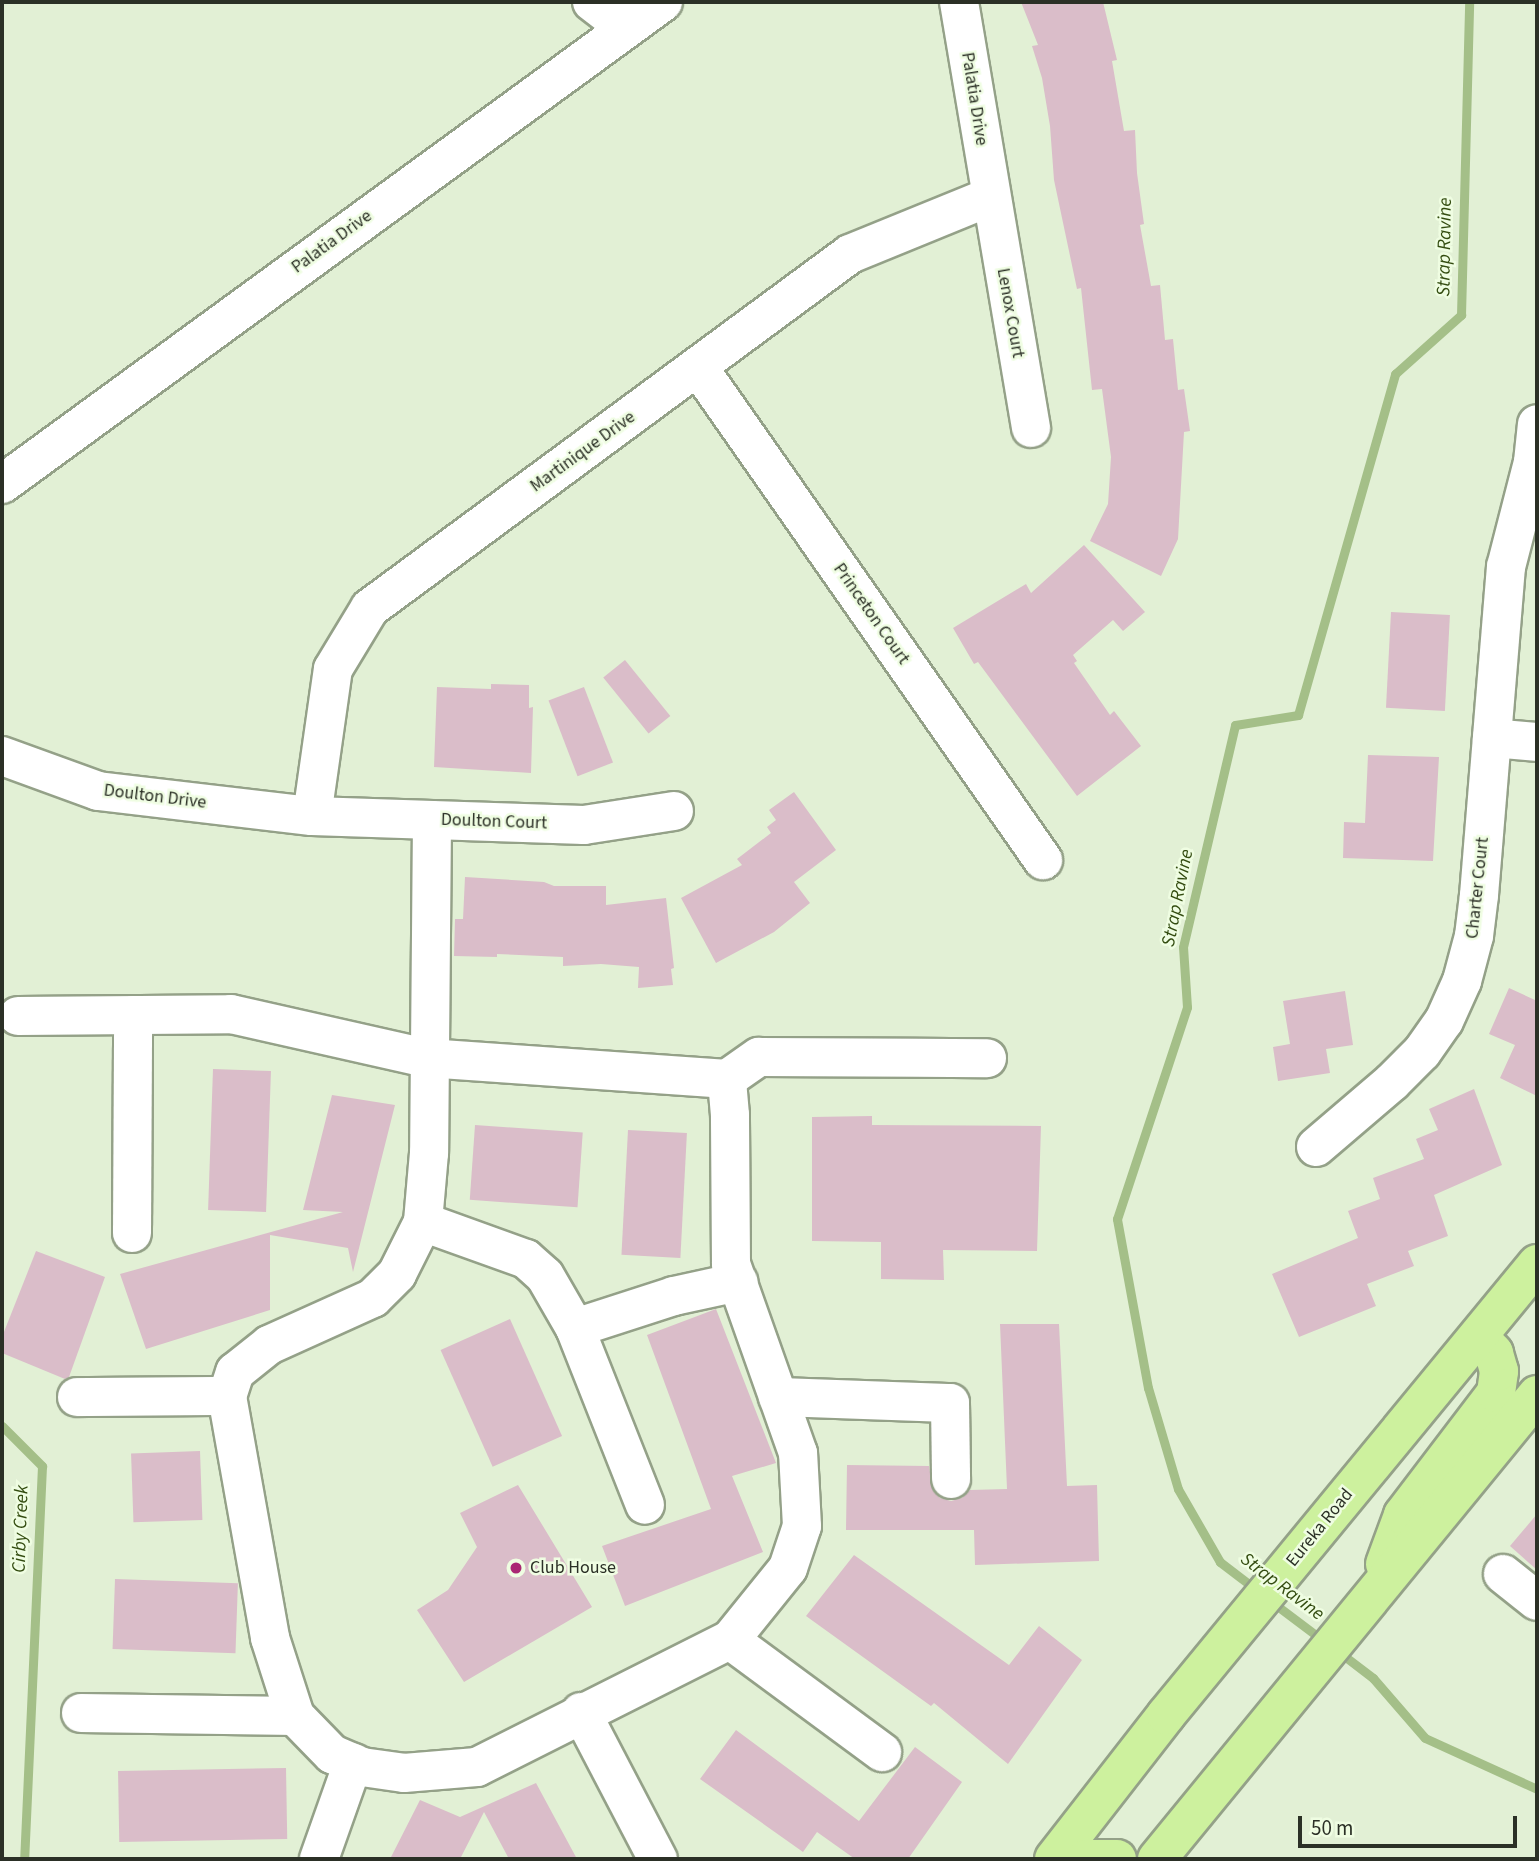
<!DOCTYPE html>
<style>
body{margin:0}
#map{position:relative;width:1539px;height:1861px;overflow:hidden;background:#e2f0d5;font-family:"Source Sans 3",sans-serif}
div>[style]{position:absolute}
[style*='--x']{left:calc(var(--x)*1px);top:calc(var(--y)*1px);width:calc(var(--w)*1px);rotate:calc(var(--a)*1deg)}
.stream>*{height:9px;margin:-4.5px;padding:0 4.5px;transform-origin:4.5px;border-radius:4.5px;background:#a4bf88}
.building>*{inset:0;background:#dabdc9;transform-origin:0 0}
.roads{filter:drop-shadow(2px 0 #94a188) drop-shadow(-2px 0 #94a188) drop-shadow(0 2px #94a188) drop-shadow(0 -2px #94a188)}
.minor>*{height:38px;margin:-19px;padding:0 19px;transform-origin:19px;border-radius:19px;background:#fff}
.major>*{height:38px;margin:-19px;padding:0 19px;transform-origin:19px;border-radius:19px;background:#cdf19e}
.dots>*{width:19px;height:19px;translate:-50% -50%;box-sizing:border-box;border:4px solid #effde2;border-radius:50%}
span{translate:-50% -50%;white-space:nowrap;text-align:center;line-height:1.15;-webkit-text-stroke:5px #effde2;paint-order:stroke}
.street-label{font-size:18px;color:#2b3026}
.poi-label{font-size:18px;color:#2b3026}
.left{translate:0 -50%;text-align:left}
.water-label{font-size:19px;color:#334c10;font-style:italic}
.frame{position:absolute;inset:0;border:4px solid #2b3026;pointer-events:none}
.scale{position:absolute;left:1298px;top:1816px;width:219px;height:32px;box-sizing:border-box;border:4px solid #2b3026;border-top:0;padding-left:9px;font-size:21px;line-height:24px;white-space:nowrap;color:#2b3026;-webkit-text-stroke:5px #effde2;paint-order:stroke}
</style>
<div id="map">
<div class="stream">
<i style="--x:2;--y:1426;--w:57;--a:45"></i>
<i style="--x:42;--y:1466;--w:393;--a:92.6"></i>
<i style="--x:1258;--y:1591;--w:48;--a:-142.7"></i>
<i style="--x:1220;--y:1562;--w:84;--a:-119.9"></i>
<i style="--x:1178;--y:1489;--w:105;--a:-106.5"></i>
<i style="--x:1148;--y:1388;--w:172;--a:-100.4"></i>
<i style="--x:1117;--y:1219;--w:223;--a:-71.7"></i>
<i style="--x:1187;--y:1007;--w:60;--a:-93.8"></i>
<i style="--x:1183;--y:947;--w:228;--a:-76.8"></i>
<i style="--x:1235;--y:725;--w:64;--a:-9"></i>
<i style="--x:1298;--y:715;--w:355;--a:-74.1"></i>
<i style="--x:1395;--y:374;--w:89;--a:-41.8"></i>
<i style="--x:1461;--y:315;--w:313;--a:-88.5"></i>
<i style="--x:1272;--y:1602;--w:66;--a:37"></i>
<i style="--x:1339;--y:1652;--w:43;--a:37.4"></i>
<i style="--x:1373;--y:1678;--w:79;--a:49.1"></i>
<i style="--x:1425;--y:1738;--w:123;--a:24.5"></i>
</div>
<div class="building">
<i style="clip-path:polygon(1021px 2px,1103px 2px,1117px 60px,1112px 61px,1124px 131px,1135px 130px,1137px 173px,1144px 224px,1140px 225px,1151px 286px,1160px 285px,1165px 340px,1173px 339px,1178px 390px,1184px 389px,1190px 431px,1184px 432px,1178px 539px,1161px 576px,1090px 541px,1108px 504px,1111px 457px,1102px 389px,1092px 390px,1081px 288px,1077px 289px,1054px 180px,1050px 126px,1042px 78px,1032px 46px,1038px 45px)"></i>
<i style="clip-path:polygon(1084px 545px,1145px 612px,1123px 631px,1113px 620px,1073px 655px,1077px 661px,1074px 663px,1110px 715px,1114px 711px,1141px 746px,1077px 796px,978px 662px,974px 664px,953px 628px,1026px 584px,1031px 593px)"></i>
<i style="left:1391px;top:612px;width:59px;height:96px;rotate:3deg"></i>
<i style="left:625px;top:660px;width:72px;height:28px;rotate:51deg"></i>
<i style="clip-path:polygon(491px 684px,529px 685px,529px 708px,533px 707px,531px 773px,434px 767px,437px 687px,491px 689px)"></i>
<i style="left:584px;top:687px;width:81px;height:38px;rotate:69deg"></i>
<i style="clip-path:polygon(1368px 755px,1439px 757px,1433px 861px,1343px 858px,1344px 822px,1365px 823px)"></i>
<i style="clip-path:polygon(794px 792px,836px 850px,794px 882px,810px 903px,774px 932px,716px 963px,681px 898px,742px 865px,737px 859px,771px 833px,767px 827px,776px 820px,769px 810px)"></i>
<i style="clip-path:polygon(465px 877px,544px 882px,554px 886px,606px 886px,606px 905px,666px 898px,674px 968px,671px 969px,673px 985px,638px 988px,639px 967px,601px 964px,563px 966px,563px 957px,497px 954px,497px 957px,454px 956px,455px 919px,463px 919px)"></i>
<i style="clip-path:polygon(1509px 988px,1535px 1000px,1537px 995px,1537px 1096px,1500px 1078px,1515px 1045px,1489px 1034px)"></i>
<i style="clip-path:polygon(1345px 991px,1353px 1045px,1326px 1049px,1330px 1073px,1278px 1081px,1273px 1047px,1290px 1044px,1283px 1001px)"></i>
<i style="left:213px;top:1069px;width:58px;height:141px;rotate:2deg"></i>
<i style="clip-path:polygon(1474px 1089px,1502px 1165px,1434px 1195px,1448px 1236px,1408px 1251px,1414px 1266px,1367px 1284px,1376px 1306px,1299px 1337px,1272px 1274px,1358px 1238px,1348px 1211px,1380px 1199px,1373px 1178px,1424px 1159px,1416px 1139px,1438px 1130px,1429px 1109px)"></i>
<i style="clip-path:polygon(332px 1095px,395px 1105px,353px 1272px,348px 1248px,270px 1235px,270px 1310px,146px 1349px,120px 1274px,343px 1212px,303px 1210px)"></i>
<i style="clip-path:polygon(872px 1116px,872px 1125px,1041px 1126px,1037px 1251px,943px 1250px,944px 1280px,881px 1279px,881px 1242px,812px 1241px,812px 1117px)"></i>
<i style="left:475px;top:1125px;width:108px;height:75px;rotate:4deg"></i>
<i style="left:628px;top:1130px;width:59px;height:125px;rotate:3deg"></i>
<i style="clip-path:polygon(36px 1251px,105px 1277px,69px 1377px,65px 1379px,2px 1353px,2px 1337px)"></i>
<i style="clip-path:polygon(716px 1309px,776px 1463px,732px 1476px,763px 1552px,625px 1606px,602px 1546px,711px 1509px,647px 1335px)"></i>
<i style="left:510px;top:1319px;width:128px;height:76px;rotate:66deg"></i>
<i style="clip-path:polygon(1000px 1324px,1059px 1324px,1067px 1486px,1097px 1485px,1099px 1561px,975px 1565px,974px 1530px,846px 1530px,847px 1465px,929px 1466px,933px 1491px,940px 1498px,951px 1501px,962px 1498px,970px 1490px,1007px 1489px)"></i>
<i style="left:200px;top:1451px;width:69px;height:69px;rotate:88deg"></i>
<i style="clip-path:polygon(518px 1485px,592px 1607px,464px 1682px,417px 1610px,448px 1590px,477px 1547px,460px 1513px)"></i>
<i style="clip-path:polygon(1537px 1514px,1537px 1570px,1510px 1546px)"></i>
<i style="clip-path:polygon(854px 1555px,1009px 1665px,1039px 1626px,1082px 1660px,1008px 1764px,934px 1703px,931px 1706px,806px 1616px)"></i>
<i style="left:115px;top:1579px;width:123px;height:70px;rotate:2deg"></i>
<i style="clip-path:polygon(736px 1730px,859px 1821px,915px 1747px,962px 1782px,908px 1859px,855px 1859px,817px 1832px,803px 1852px,700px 1779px)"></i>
<i style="left:286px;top:1768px;width:71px;height:168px;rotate:89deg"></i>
<i style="clip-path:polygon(536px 1783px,577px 1859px,509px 1859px,484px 1812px,460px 1859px,390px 1859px,420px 1800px,460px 1817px)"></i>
</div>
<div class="roads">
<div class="minor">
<i style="--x:592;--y:2;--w:43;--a:37.4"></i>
<i style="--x:626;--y:28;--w:28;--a:-113"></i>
<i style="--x:959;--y:2;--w:432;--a:80.4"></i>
<i style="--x:698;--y:367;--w:602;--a:55.02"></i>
<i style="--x:2;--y:484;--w:818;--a:-36.1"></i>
<i style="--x:1492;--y:738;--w:45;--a:5.1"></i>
<i style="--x:2;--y:756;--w:102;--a:20"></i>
<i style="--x:98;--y:791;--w:215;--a:6.7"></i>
<i style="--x:312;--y:816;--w:272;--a:1.9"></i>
<i style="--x:584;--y:825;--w:91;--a:-8.8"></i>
<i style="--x:312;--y:816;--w:148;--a:-81.9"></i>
<i style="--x:333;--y:669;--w:71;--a:-58.8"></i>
<i style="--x:370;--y:608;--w:596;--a:-36.41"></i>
<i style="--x:850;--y:254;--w:151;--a:-22.2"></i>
<i style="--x:432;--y:820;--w:333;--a:90.5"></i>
<i style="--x:429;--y:1153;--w:69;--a:95"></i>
<i style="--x:423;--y:1222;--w:58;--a:116.6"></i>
<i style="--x:397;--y:1274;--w:34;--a:135"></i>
<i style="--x:373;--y:1298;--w:114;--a:155.7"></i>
<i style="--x:269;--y:1345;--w:43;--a:141.5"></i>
<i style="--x:235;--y:1372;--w:25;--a:108"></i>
<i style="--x:227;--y:1396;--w:246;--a:79.9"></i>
<i style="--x:270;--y:1638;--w:82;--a:72.2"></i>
<i style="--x:295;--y:1716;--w:53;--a:45.8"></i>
<i style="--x:332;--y:1754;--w:33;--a:23"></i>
<i style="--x:362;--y:1767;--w:42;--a:8.1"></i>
<i style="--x:404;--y:1773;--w:73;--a:-4.7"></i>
<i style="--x:477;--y:1767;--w:283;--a:-26.7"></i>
<i style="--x:730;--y:1640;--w:92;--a:-51.1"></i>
<i style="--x:788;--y:1568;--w:44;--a:-71.6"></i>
<i style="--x:802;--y:1526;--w:73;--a:-93.1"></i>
<i style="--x:798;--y:1453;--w:201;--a:-109.5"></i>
<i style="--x:731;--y:1264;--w:149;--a:-90.4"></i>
<i style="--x:730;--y:1115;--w:36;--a:-95"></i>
<i style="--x:18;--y:1016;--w:213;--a:-0.5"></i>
<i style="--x:231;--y:1014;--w:201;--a:12.7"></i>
<i style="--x:427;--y:1058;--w:301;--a:4"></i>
<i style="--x:727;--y:1079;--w:39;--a:-35"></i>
<i style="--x:759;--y:1057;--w:228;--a:0.3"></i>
<i style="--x:1316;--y:1147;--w:100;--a:-40.5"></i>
<i style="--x:1392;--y:1082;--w:42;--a:-45"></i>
<i style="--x:1422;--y:1052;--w:38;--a:-55"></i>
<i style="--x:1444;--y:1021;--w:44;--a:-65.8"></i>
<i style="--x:1462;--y:981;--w:47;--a:-75.1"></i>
<i style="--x:1474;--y:936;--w:41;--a:-83"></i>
<i style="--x:1479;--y:895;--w:329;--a:-85.3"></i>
<i style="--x:1506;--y:567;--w:108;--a:-75.6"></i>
<i style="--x:1533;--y:462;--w:38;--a:-84"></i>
<i style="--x:423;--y:1222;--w:109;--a:19.8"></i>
<i style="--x:526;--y:1259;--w:25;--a:42"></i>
<i style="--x:545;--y:1276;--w:60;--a:60"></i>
<i style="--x:575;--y:1328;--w:190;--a:68.4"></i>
<i style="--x:132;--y:1233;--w:218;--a:-89.7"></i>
<i style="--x:575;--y:1328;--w:104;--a:-17.9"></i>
<i style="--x:674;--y:1296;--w:66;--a:-12.3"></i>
<i style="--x:77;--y:1397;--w:150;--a:-0.4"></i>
<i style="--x:778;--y:1397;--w:172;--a:2"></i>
<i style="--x:950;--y:1403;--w:76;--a:89.2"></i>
<i style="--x:1503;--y:1574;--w:43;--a:38.5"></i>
<i style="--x:730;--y:1640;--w:189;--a:36.4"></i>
<i style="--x:581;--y:1712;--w:166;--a:62.4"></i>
<i style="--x:81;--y:1713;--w:214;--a:0.8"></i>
<i style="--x:319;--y:1859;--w:102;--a:-70.5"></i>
</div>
<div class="major">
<i style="--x:1385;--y:1564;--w:52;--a:-69.8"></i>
<i style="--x:1403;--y:1515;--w:153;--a:-52.7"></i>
<i style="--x:1496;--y:1393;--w:22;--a:-82"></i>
<i style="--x:1499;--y:1371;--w:19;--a:-106"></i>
<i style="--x:1494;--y:1353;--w:23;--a:-133"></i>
<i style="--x:1054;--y:1859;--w:182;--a:-52.1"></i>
<i style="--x:1166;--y:1715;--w:584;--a:-50.56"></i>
<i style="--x:1086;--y:1859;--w:31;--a:0"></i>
<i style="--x:1157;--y:1859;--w:600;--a:-50.68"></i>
</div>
</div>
<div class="dots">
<i style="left:516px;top:1568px;background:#aa2773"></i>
</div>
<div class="street-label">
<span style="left:974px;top:99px;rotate:81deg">Palatia Drive</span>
<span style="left:332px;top:242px;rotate:-36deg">Palatia Drive</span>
<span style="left:1010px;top:313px;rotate:80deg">Lenox Court</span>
<span style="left:583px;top:452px;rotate:-36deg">Martinique Drive</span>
<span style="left:871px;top:614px;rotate:55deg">Princeton Court</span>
<span style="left:155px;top:797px;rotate:7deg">Doulton Drive</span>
<span style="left:494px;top:822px;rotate:2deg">Doulton Court</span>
<span style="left:1478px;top:888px;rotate:-84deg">Charter Court</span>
<span style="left:1320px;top:1528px;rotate:-51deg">Eureka Road</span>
</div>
<div class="poi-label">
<span class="left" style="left:530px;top:1568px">Club House</span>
</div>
<div class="water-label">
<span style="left:1445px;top:247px;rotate:-89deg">Strap Ravine</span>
<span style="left:1178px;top:898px;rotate:-79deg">Strap Ravine</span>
<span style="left:21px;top:1529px;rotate:-88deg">Cirby Creek</span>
<span style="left:1282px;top:1587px;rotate:37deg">Strap Ravine</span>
</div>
<div class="frame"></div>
<div class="scale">50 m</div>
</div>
